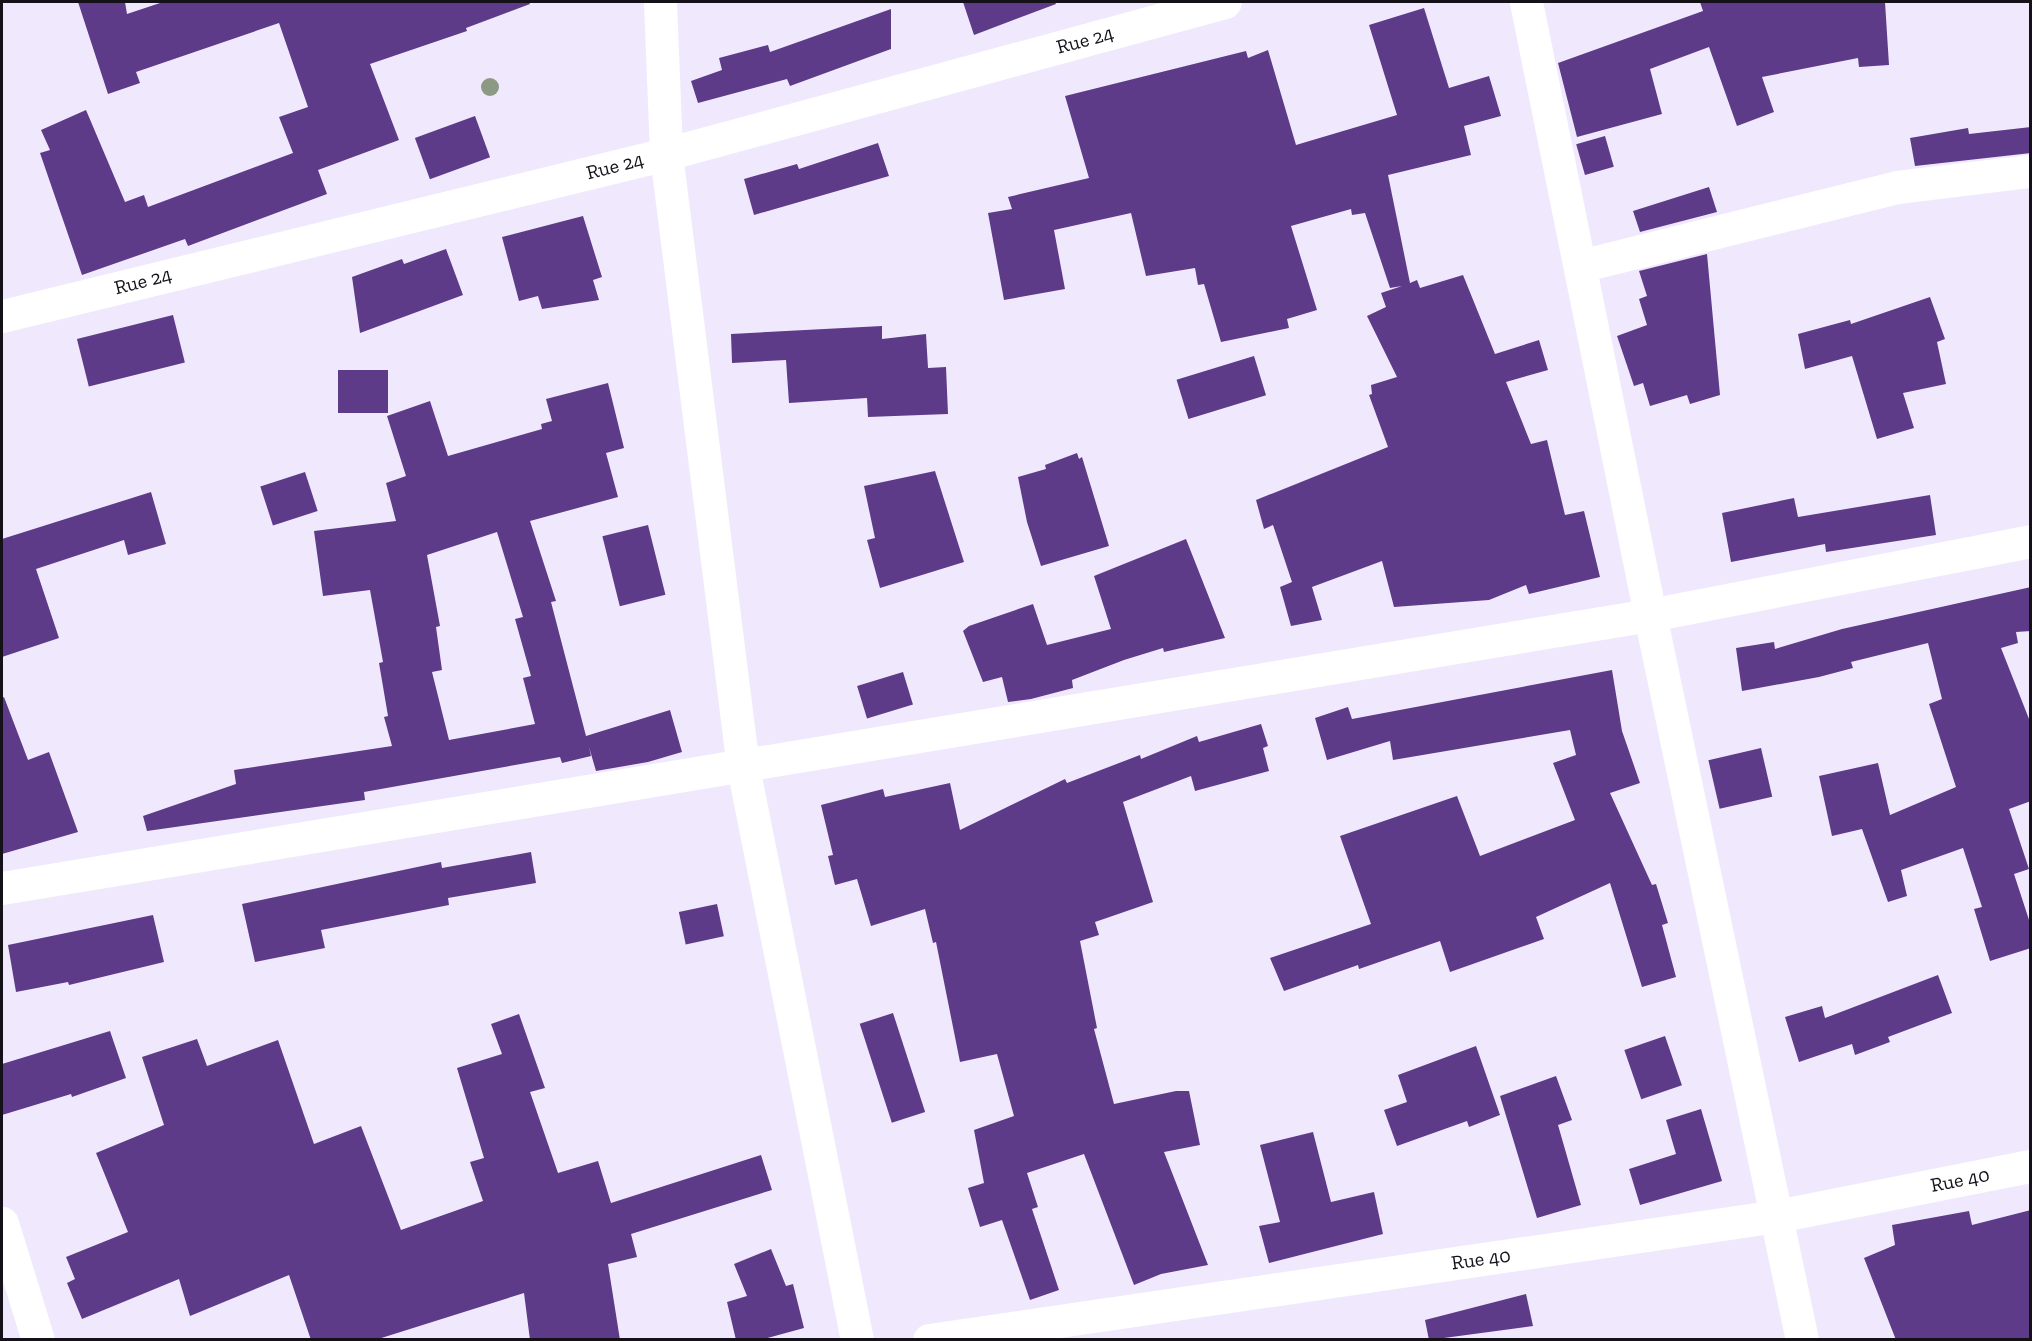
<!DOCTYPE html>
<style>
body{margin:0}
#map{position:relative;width:2032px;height:1341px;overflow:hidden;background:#f0e9fd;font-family:"Zilla Slab",serif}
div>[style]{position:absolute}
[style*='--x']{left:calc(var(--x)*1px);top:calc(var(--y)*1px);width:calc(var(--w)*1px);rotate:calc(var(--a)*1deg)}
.building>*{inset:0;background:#5d3b88;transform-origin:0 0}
.minor>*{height:33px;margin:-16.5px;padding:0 16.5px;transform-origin:16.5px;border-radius:16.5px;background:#fff}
.trees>*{width:18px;height:18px;margin:-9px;border-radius:50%;background:#8c9a83}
span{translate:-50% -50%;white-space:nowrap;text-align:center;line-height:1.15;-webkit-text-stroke:6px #fff;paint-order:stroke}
.street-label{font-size:20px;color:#141119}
.frame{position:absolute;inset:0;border:3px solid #141119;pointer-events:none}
</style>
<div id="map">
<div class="building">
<i style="clip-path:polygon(78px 2px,125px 2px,127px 14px,163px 2px,529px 2px,530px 4px,466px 28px,467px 31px,370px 64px,399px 140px,318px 170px,327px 194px,188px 246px,185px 239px,82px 275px,40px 153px,50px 150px,41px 130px,86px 110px,125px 202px,144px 195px,148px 207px,293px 153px,279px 117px,308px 107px,279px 23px,136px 72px,140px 83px,108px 94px)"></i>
<i style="clip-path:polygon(963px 2px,1055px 2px,1056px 4px,974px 35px)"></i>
<i style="clip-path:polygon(1700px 2px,1885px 2px,1889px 65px,1859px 67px,1858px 58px,1762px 77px,1774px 112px,1737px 126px,1709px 47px,1650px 69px,1662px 114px,1577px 137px,1558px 63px,1703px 11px)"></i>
<i style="clip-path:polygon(1424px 8px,1449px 88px,1489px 76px,1501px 116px,1464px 126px,1471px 155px,1388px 175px,1410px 283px,1417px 280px,1420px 288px,1463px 275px,1495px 354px,1539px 340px,1548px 370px,1506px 382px,1531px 444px,1547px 440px,1565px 515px,1584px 511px,1600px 577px,1529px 594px,1526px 585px,1489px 600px,1394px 607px,1382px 561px,1312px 587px,1322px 620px,1291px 626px,1280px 587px,1292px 582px,1273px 525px,1264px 529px,1256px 500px,1388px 447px,1369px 395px,1372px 394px,1371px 385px,1397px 377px,1367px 316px,1386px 307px,1381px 293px,1402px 286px,1390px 288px,1365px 213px,1352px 215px,1351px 209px,1291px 226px,1317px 310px,1287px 319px,1289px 328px,1221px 342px,1204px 284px,1198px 285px,1195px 268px,1146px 276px,1131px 213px,1054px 230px,1065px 289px,1004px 300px,988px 213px,1012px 209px,1008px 197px,1089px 178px,1065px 96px,1246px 51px,1248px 58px,1268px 50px,1296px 145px,1397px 115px,1369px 25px)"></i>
<i style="clip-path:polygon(891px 9px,891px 49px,790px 86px,787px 79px,698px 103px,691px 81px,722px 70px,719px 58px,768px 45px,770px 52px)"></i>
<i style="left:475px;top:116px;width:44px;height:64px;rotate:70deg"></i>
<i style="clip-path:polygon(2031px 127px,2031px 153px,1915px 166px,1910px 138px,1968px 128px,1969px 134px)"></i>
<i style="left:1605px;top:136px;width:32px;height:30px;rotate:74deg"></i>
<i style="clip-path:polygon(878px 143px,889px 176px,754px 215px,744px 179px,797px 164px,799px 169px)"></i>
<i style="clip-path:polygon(1709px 187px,1717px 212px,1640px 232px,1633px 211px)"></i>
<i style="clip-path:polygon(583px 216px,602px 277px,593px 280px,599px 300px,542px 309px,538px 296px,519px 301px,502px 237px)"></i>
<i style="clip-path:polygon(446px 249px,463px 295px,360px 333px,352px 277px,402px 259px,404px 264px)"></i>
<i style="clip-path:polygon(1707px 254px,1720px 395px,1690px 404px,1687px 395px,1650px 406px,1643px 383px,1634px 386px,1617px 336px,1647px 325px,1639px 299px,1647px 296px,1639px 271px)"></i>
<i style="clip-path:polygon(1930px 297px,1945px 339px,1937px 342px,1946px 384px,1903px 393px,1914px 428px,1877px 439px,1852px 356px,1805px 369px,1798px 334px,1850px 320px,1851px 324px)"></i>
<i style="left:173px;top:315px;width:49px;height:99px;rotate:76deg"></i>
<i style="clip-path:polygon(882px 326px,882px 339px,926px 334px,928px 368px,946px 367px,948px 414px,868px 417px,867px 398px,789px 403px,786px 360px,732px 363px,731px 334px)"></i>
<i style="left:1254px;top:356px;width:41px;height:81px;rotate:73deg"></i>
<i style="left:338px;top:370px;width:50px;height:43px"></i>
<i style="clip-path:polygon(evenodd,608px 383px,624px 448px,606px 453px,618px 497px,530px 521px,556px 601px,551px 602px,586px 736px,670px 710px,682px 752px,648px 762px,596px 771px,589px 747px,591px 756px,562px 763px,560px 757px,364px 792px,365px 800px,147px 831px,143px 816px,236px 784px,234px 770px,392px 746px,384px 717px,388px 716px,379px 663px,383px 662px,370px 590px,323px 596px,314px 531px,396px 521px,386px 483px,406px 476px,387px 416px,430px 401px,448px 456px,542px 429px,541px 424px,552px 421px,546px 399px,608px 383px,497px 532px,523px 617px,515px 619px,531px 676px,523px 678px,535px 724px,449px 740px,432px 672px,442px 670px,436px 627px,440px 626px,427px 555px,497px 532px)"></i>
<i style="clip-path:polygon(1077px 453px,1079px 459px,1082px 457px,1109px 546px,1041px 566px,1027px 522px,1018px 477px,1046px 469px,1045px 465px)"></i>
<i style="clip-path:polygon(935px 471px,964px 562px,880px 588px,867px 540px,875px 538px,864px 486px)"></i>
<i style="left:305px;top:472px;width:41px;height:47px;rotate:72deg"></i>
<i style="clip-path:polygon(151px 492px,166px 544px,128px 555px,124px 540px,36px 569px,59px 638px,2px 657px,2px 539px)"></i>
<i style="clip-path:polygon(1930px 495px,1936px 535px,1826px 552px,1825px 544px,1731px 562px,1722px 513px,1794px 498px,1798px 517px)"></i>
<i style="left:648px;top:525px;width:72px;height:47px;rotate:76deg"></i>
<i style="clip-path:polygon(1186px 539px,1225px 638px,1164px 652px,1163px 648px,1124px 660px,1072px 680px,1073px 688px,1031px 699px,1008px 702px,1002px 677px,983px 682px,963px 631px,969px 626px,1033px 604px,1047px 645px,1111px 629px,1094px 576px)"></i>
<i style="clip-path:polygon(2031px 587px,2031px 631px,2016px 632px,2018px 643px,2001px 648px,2031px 724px,2031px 801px,2009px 809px,2029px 869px,2014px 874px,2031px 926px,2031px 948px,1990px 961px,1974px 909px,1982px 907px,1963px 848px,1901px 870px,1907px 896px,1888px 902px,1862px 829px,1832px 836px,1819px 776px,1878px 763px,1890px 815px,1956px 787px,1929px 704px,1942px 699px,1928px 643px,1851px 662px,1853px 668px,1819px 677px,1742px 691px,1736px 648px,1774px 642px,1775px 649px,1842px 629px)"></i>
<i style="clip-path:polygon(1612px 670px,1622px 731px,1640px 783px,1610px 793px,1652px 885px,1656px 884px,1668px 923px,1662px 925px,1676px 977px,1642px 987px,1610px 883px,1536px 917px,1544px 939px,1450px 972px,1440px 941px,1359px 969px,1358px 965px,1284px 991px,1270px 958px,1371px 924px,1340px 836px,1457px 796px,1480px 856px,1575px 820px,1553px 763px,1576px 755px,1570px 730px,1393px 760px,1390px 741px,1327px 760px,1315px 718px,1348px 707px,1352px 719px)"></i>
<i style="left:903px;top:672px;width:34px;height:48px;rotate:73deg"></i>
<i style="clip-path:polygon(4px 697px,28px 760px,49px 752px,78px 832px,2px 854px,2px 698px)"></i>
<i style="clip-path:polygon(1261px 724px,1268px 746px,1263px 748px,1269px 771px,1195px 791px,1191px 776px,1123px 802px,1153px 902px,1095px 922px,1099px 935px,1080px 941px,1097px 1028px,1094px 1029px,1114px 1104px,1176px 1091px,1189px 1091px,1200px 1145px,1164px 1152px,1208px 1265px,1161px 1274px,1134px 1285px,1084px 1154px,1027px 1173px,1038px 1207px,1032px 1209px,1059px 1290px,1030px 1300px,1002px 1220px,980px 1227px,968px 1188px,984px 1183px,974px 1130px,1014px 1116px,997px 1054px,960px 1062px,936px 942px,933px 943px,925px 909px,871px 926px,857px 879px,835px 885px,828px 856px,833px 855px,821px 805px,883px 789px,885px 797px,950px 783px,960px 830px,1065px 779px,1067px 783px,1140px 755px,1141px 759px,1197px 736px,1199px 742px)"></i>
<i style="left:1761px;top:748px;width:50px;height:54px;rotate:77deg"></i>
<i style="clip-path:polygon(531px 852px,536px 883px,448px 898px,449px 905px,321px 930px,325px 948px,255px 962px,242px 904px,441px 862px,442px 868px)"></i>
<i style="left:717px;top:904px;width:33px;height:39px;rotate:78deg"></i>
<i style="clip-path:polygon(153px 915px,164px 962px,69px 985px,68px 982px,16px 992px,8px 945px)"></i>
<i style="clip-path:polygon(1938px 975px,1952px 1013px,1888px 1037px,1890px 1042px,1855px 1055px,1852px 1044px,1799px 1062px,1785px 1017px,1822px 1006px,1825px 1018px)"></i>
<i style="left:893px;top:1013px;width:104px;height:35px;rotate:72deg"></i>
<i style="clip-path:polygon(519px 1014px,545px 1088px,530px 1092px,558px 1173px,598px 1161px,611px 1203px,761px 1155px,772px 1190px,631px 1234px,637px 1257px,608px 1264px,620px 1340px,530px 1340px,524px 1293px,375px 1340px,311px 1340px,289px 1275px,190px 1316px,179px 1279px,82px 1319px,67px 1283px,75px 1279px,66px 1257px,128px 1232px,96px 1153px,164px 1125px,142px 1057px,197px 1039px,207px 1066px,278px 1040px,314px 1144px,361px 1126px,401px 1230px,483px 1201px,470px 1162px,484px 1158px,457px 1068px,502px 1054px,491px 1024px)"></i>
<i style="clip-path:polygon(110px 1031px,126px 1078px,72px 1097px,71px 1094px,2px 1115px,2px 1064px)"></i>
<i style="left:1665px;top:1036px;width:52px;height:43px;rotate:71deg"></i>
<i style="clip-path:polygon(1476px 1046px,1500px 1115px,1469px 1127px,1467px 1121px,1397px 1146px,1384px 1110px,1407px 1102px,1398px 1075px)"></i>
<i style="clip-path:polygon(1556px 1076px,1572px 1120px,1558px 1125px,1581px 1205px,1537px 1218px,1500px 1096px)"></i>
<i style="clip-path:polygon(1701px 1109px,1722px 1181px,1640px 1205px,1629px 1169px,1676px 1154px,1666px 1120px)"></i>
<i style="clip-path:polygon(1313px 1132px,1331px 1202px,1374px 1192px,1383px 1234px,1269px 1263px,1259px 1226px,1280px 1222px,1260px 1145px)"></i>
<i style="clip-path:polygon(2031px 1210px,2031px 1340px,1896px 1340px,1864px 1258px,1895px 1245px,1892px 1225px,1969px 1211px,1972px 1225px)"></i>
<i style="clip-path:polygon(771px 1249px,786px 1286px,793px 1284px,804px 1328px,760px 1340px,736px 1340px,727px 1302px,747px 1296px,734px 1264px)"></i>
<i style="clip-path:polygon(1526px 1294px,1533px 1326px,1429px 1340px,1425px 1320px)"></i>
</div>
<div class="minor">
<i style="--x:660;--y:2;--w:152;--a:87.7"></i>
<i style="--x:666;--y:154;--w:618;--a:82.84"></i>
<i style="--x:743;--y:767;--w:584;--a:78.75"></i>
<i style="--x:1526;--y:2;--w:625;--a:78.56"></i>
<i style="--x:1650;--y:615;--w:741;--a:78.16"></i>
<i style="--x:1580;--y:266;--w:327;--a:-14"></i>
<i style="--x:1897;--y:187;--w:134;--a:-6.9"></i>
<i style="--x:2;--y:316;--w:683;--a:-13.71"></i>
<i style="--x:666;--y:154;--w:579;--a:-15.21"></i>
<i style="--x:2;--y:888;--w:1670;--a:-9.41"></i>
<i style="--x:1650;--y:615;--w:387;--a:-11"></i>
<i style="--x:2;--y:1223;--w:122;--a:72.9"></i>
<i style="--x:929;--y:1340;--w:857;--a:-8.32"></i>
<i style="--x:1777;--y:1216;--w:258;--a:-11.2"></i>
</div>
<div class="trees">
<i style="left:490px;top:87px"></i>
</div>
<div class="street-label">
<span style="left:1085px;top:40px;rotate:-15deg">Rue 24</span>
<span style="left:615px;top:166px;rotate:-14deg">Rue 24</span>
<span style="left:143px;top:281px;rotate:-14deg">Rue 24</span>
<span style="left:1960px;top:1180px;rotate:-11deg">Rue 40</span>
<span style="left:1481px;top:1259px;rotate:-8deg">Rue 40</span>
</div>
<div class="frame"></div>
</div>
